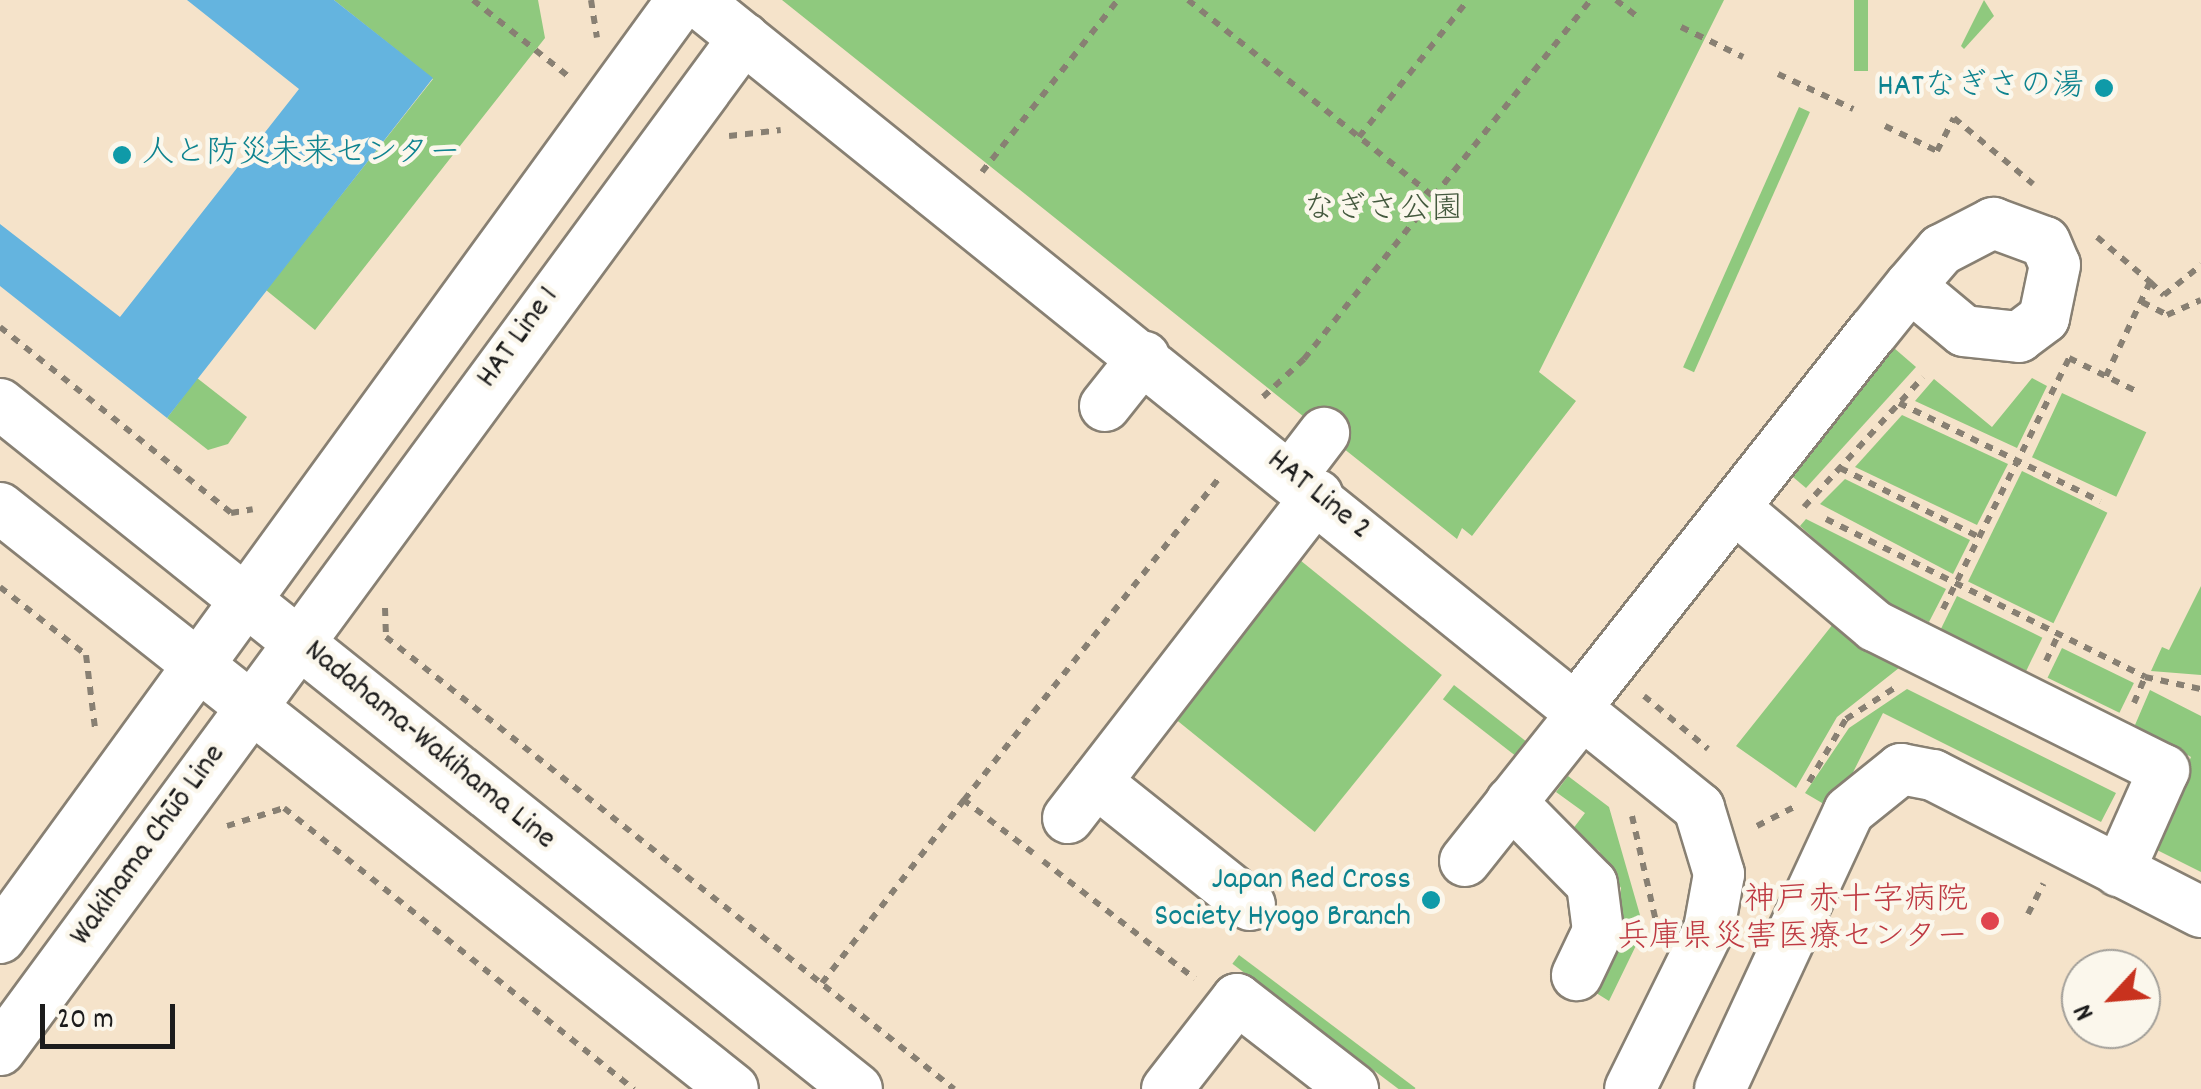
<!DOCTYPE html>
<meta charset="utf-8">
<style>
body{margin:0}
#map{position:relative;width:2201px;height:1089px;overflow:hidden;background:#f5e3ca;font-family:Dekko,"Klee One",sans-serif}
div>[style]{position:absolute}
[style*='--x']{left:calc(var(--x)*1px);top:calc(var(--y)*1px);width:calc(var(--w)*1px);rotate:calc(var(--a)*1deg)}
.green>*{inset:0;background:#8fc97e;transform-origin:0 0}
.water>*{inset:0;background:#64b4df}
.path>*{height:6px;margin-top:-3px;transform-origin:0;background:repeating-linear-gradient(90deg,#888073 0 8px,transparent 0 16px)}
.roads{filter:drop-shadow(2px 0 #888073) drop-shadow(-2px 0 #888073) drop-shadow(0 2px #888073) drop-shadow(0 -2px #888073)}
.minor>*{height:50px;margin:-25px;padding:0 25px;transform-origin:25px;border-radius:25px;background:#fff}
.dots>*{width:28px;height:28px;translate:-50% -50%;box-sizing:border-box;border:5px solid #fbf7ec;border-radius:50%}
span{translate:-50% -50%;white-space:nowrap;text-align:center;line-height:1.15;-webkit-text-stroke:9px #fbf7ec;paint-order:stroke}
.culture-label{font-size:32px;color:#0d838f}
.right{translate:-100% -50%;text-align:right}
.left{translate:0 -50%;text-align:left}
.park-label{font-size:32px;color:#44593e}
.street-label{font-size:32px;color:#1c1c1c}
.health-label{font-size:32px;color:#be3a42}
.north{position:absolute;left:2061px;top:949px;width:100px;height:100px;box-sizing:border-box;background:#fbf7ec;border:2px solid #a29f99;border-radius:50%;rotate:244deg;font-size:28px;font-weight:700;line-height:40px;text-align:center;color:#1c1c1c}
.north::after{content:'';display:block;margin:auto;width:35px;height:45px;background:#c8321e;clip-path:polygon(50% 0,100% 100%,50% 72%,0 100%)}
.scale{position:absolute;left:40px;top:1004px;width:135px;height:45px;box-sizing:border-box;border:5px solid #1c1c1c;border-top:0;padding-left:12px;font-size:30px;line-height:35px;white-space:nowrap;color:#1c1c1c;-webkit-text-stroke:8px #fbf7ec;paint-order:stroke}
</style>
<div id="map">
<div class="green">
<i style="clip-path:polygon(334px 0,538px 0,545px 38px,315px 330px,266px 290px,433px 79px)"></i>
<i style="clip-path:polygon(782px 0,1724px 0,1539px 372px,1576px 401px,1472px 536px,1462px 528px,1457px 539px)"></i>
<i style="left:1854px;top:0;width:14px;height:71px"></i>
<i style="clip-path:polygon(1984px 0,1994px 16px,1964px 49px,1961px 46px)"></i>
<i style="left:1799px;top:107px;width:12px;height:285px;rotate:24deg"></i>
<i style="clip-path:polygon(1894px 348px,1916px 367px,1806px 488px,1793px 477px)"></i>
<i style="clip-path:polygon(197px 378px,247px 417px,228px 444px,208px 450px,167px 418px)"></i>
<i style="clip-path:polygon(2032px 378px,2047px 386px,2017px 448px,1915px 401px,1934px 379px,1992px 427px)"></i>
<i style="left:2062px;top:393px;width:93px;height:71px;rotate:25deg"></i>
<i style="clip-path:polygon(1902px 415px,2008px 464px,1977px 525px,1855px 467px)"></i>
<i style="left:2022px;top:471px;width:95px;height:123px;rotate:26deg"></i>
<i style="clip-path:polygon(1845px 479px,1970px 540px,1953px 574px,1820px 504px)"></i>
<i style="clip-path:polygon(1806px 519px,1946px 589px,1929px 622px,1885px 602px,1800px 526px)"></i>
<i style="left:1295px;top:556px;width:189px;height:202px;rotate:39deg"></i>
<i style="clip-path:polygon(2201px 586px,2201px 675px,2151px 671px,2162px 647px,2169px 650px)"></i>
<i style="left:1957px;top:596px;width:95px;height:37px;rotate:26deg"></i>
<i style="clip-path:polygon(1841px 614px,1909px 660px,1837px 717px,1796px 788px,1736px 746px)"></i>
<i style="left:2062px;top:648px;width:80px;height:33px;rotate:26deg"></i>
<i style="left:1454px;top:685px;width:92px;height:18px;rotate:38deg"></i>
<i style="clip-path:polygon(1907px 689px,2116px 793px,2101px 822px,1883px 713px,1834px 810px,1805px 793px,1849px 728px)"></i>
<i style="clip-path:polygon(2150px 690px,2201px 716px,2201px 872px,2151px 847px,2191px 757px,2135px 725px)"></i>
<i style="clip-path:polygon(1568px 776px,1609px 807px,1644px 929px,1609px 1001px,1585px 986px,1616px 939px,1621px 888px,1599px 851px,1572px 830px,1585px 813px,1556px 792px)"></i>
<i style="left:1239px;top:955px;width:221px;height:11px;rotate:37deg"></i>
</div>
<div class="water">
<i style="clip-path:polygon(187px 0,334px 0,433px 78px,167px 418px,0 286px,0 224px,120px 317px,299px 89px)"></i>
</div>
<div class="path">
<i style="--x:473;--y:0;--w:123;--a:38.7"></i>
<i style="--x:591;--y:0;--w:38;--a:81"></i>
<i style="--x:1188;--y:0;--w:315;--a:38.7"></i>
<i style="--x:1616;--y:0;--w:29;--a:38"></i>
<i style="--x:1681;--y:27;--w:69;--a:25.8"></i>
<i style="--x:1778;--y:74;--w:83;--a:25"></i>
<i style="--x:1885;--y:126;--w:58;--a:25.7"></i>
<i style="--x:1937;--y:151;--w:37;--a:-63"></i>
<i style="--x:1954;--y:118;--w:103;--a:39.9"></i>
<i style="--x:729;--y:136;--w:52;--a:-6.6"></i>
<i style="--x:1359;--y:137;--w:175;--a:-51.5"></i>
<i style="--x:982;--y:172;--w:219;--a:-51.7"></i>
<i style="--x:2097;--y:237;--w:70;--a:40.3"></i>
<i style="--x:2150;--y:282;--w:104;--a:115.1"></i>
<i style="--x:2150;--y:282;--w:19;--a:43"></i>
<i style="--x:2164;--y:295;--w:48;--a:-39"></i>
<i style="--x:2142;--y:302;--w:28;--a:27"></i>
<i style="--x:2167;--y:315;--w:37;--a:-24"></i>
<i style="--x:0;--y:327;--w:297;--a:38.8"></i>
<i style="--x:231;--y:513;--w:22;--a:-10"></i>
<i style="--x:1263;--y:397;--w:56;--a:-42.8"></i>
<i style="--x:1304;--y:359;--w:460;--a:-51.4"></i>
<i style="--x:1899;--y:403;--w:224;--a:26"></i>
<i style="--x:1840;--y:468;--w:155;--a:26.4"></i>
<i style="--x:1804;--y:507;--w:176;--a:-47.5"></i>
<i style="--x:1826;--y:519;--w:356;--a:26.3"></i>
<i style="--x:2145;--y:677;--w:57;--a:12.1"></i>
<i style="--x:0;--y:587;--w:110;--a:38.3"></i>
<i style="--x:86;--y:655;--w:74;--a:83"></i>
<i style="--x:385;--y:608;--w:29;--a:88"></i>
<i style="--x:386;--y:637;--w:726;--a:38.51"></i>
<i style="--x:1943;--y:609;--w:281;--a:-63.3"></i>
<i style="--x:2069;--y:358;--w:79;--a:26.2"></i>
<i style="--x:2046;--y:661;--w:29;--a:-65"></i>
<i style="--x:1644;--y:696;--w:83;--a:39.6"></i>
<i style="--x:2134;--y:703;--w:28;--a:-67"></i>
<i style="--x:1809;--y:782;--w:73;--a:-59.6"></i>
<i style="--x:1846;--y:719;--w:59;--a:-32.6"></i>
<i style="--x:1632;--y:816;--w:113;--a:77.2"></i>
<i style="--x:227;--y:826;--w:60;--a:-17.5"></i>
<i style="--x:284;--y:808;--w:449;--a:38.8"></i>
<i style="--x:1757;--y:826;--w:44;--a:-27.1"></i>
<i style="--x:1033;--y:853;--w:87;--a:-142.5"></i>
<i style="--x:964;--y:800;--w:409;--a:-51.6"></i>
<i style="--x:1043;--y:861;--w:192;--a:37.8"></i>
<i style="--x:2028;--y:914;--w:34;--a:-63"></i>
<i style="--x:822;--y:983;--w:232;--a:-52.2"></i>
</div>
<div class="roads">
<div class="minor">
<i style="--x:696;--y:0;--w:1288;--a:38.85"></i>
<i style="--x:1699;--y:808;--w:69;--a:73.1"></i>
<i style="--x:1719;--y:874;--w:56;--a:100.3"></i>
<i style="--x:1709;--y:929;--w:178;--a:116.3"></i>
<i style="--x:0;--y:404;--w:1097;--a:38.64"></i>
<i style="--x:1105;--y:406;--w:63;--a:-51.5"></i>
<i style="--x:1292;--y:475;--w:53;--a:-52.7"></i>
<i style="--x:0;--y:508;--w:935;--a:38.4"></i>
<i style="--x:1736;--y:509;--w:182;--a:40.1"></i>
<i style="--x:1875;--y:626;--w:323;--a:26.5"></i>
<i style="--x:2164;--y:770;--w:111;--a:114"></i>
<i style="--x:1578;--y:705;--w:476;--a:-51.7"></i>
<i style="--x:1873;--y:332;--w:59;--a:-51.2"></i>
<i style="--x:1910;--y:286;--w:48;--a:-49.3"></i>
<i style="--x:1941;--y:250;--w:59;--a:-27.4"></i>
<i style="--x:1993;--y:223;--w:55;--a:20.1"></i>
<i style="--x:2045;--y:242;--w:25;--a:67"></i>
<i style="--x:2055;--y:265;--w:54;--a:101.7"></i>
<i style="--x:2044;--y:318;--w:31;--a:143"></i>
<i style="--x:2019;--y:337;--w:55;--a:-173.8"></i>
<i style="--x:1964;--y:331;--w:70;--a:-140.2"></i>
<i style="--x:1096;--y:782;--w:197;--a:38.6"></i>
<i style="--x:1511;--y:802;--w:115;--a:45.4"></i>
<i style="--x:1592;--y:884;--w:47;--a:82.7"></i>
<i style="--x:1598;--y:931;--w:49;--a:115.5"></i>
<i style="--x:1068;--y:818;--w:408;--a:-52.3"></i>
<i style="--x:1465;--y:861;--w:193;--a:-51.5"></i>
<i style="--x:0;--y:938;--w:1160;--a:-53.98"></i>
<i style="--x:0;--y:1050;--w:1256;--a:-53.68"></i>
<i style="--x:1167;--y:1089;--w:114;--a:-52.1"></i>
<i style="--x:1237;--y:999;--w:147;--a:37.8"></i>
<i style="--x:1720;--y:1089;--w:306;--a:-65.1"></i>
<i style="--x:1849;--y:811;--w:67;--a:-38.9"></i>
<i style="--x:1901;--y:769;--w:33;--a:11"></i>
<i style="--x:1933;--y:775;--w:301;--a:27.1"></i>
</div>
</div>
<div class="dots">
<i style="left:2104px;top:88px;background:#0f9aa8"></i>
<i style="left:122px;top:155px;background:#0f9aa8"></i>
<i style="left:1431px;top:900px;background:#0f9aa8"></i>
<i style="left:1990px;top:921px;background:#e0444e"></i>
</div>
<div class="culture-label">
<span class="right" style="left:2084px;top:88px">HATなぎさの湯</span>
<span class="left" style="left:142px;top:155px">人と防災未来センター</span>
<span class="right" style="left:1411px;top:900px">Japan Red Cross<br>Society Hyogo Branch</span>
</div>
<div class="park-label">
<span style="left:1383px;top:211px">なぎさ公園</span>
</div>
<div class="street-label">
<span style="left:519px;top:338px;rotate:-54deg">HAT Line 1</span>
<span style="left:1318px;top:496px;rotate:39deg">HAT Line 2</span>
<span style="left:429px;top:746px;rotate:39deg">Nadahama-Wakihama Line</span>
<span style="left:149px;top:846px;rotate:-54deg">Wakihama Chūō Line</span>
</div>
<div class="health-label">
<span class="right" style="left:1968px;top:921px">神戸赤十字病院<br>兵庫県災害医療センター</span>
</div>
<div class="north">N</div>
<div class="scale">20 m</div>
</div>
